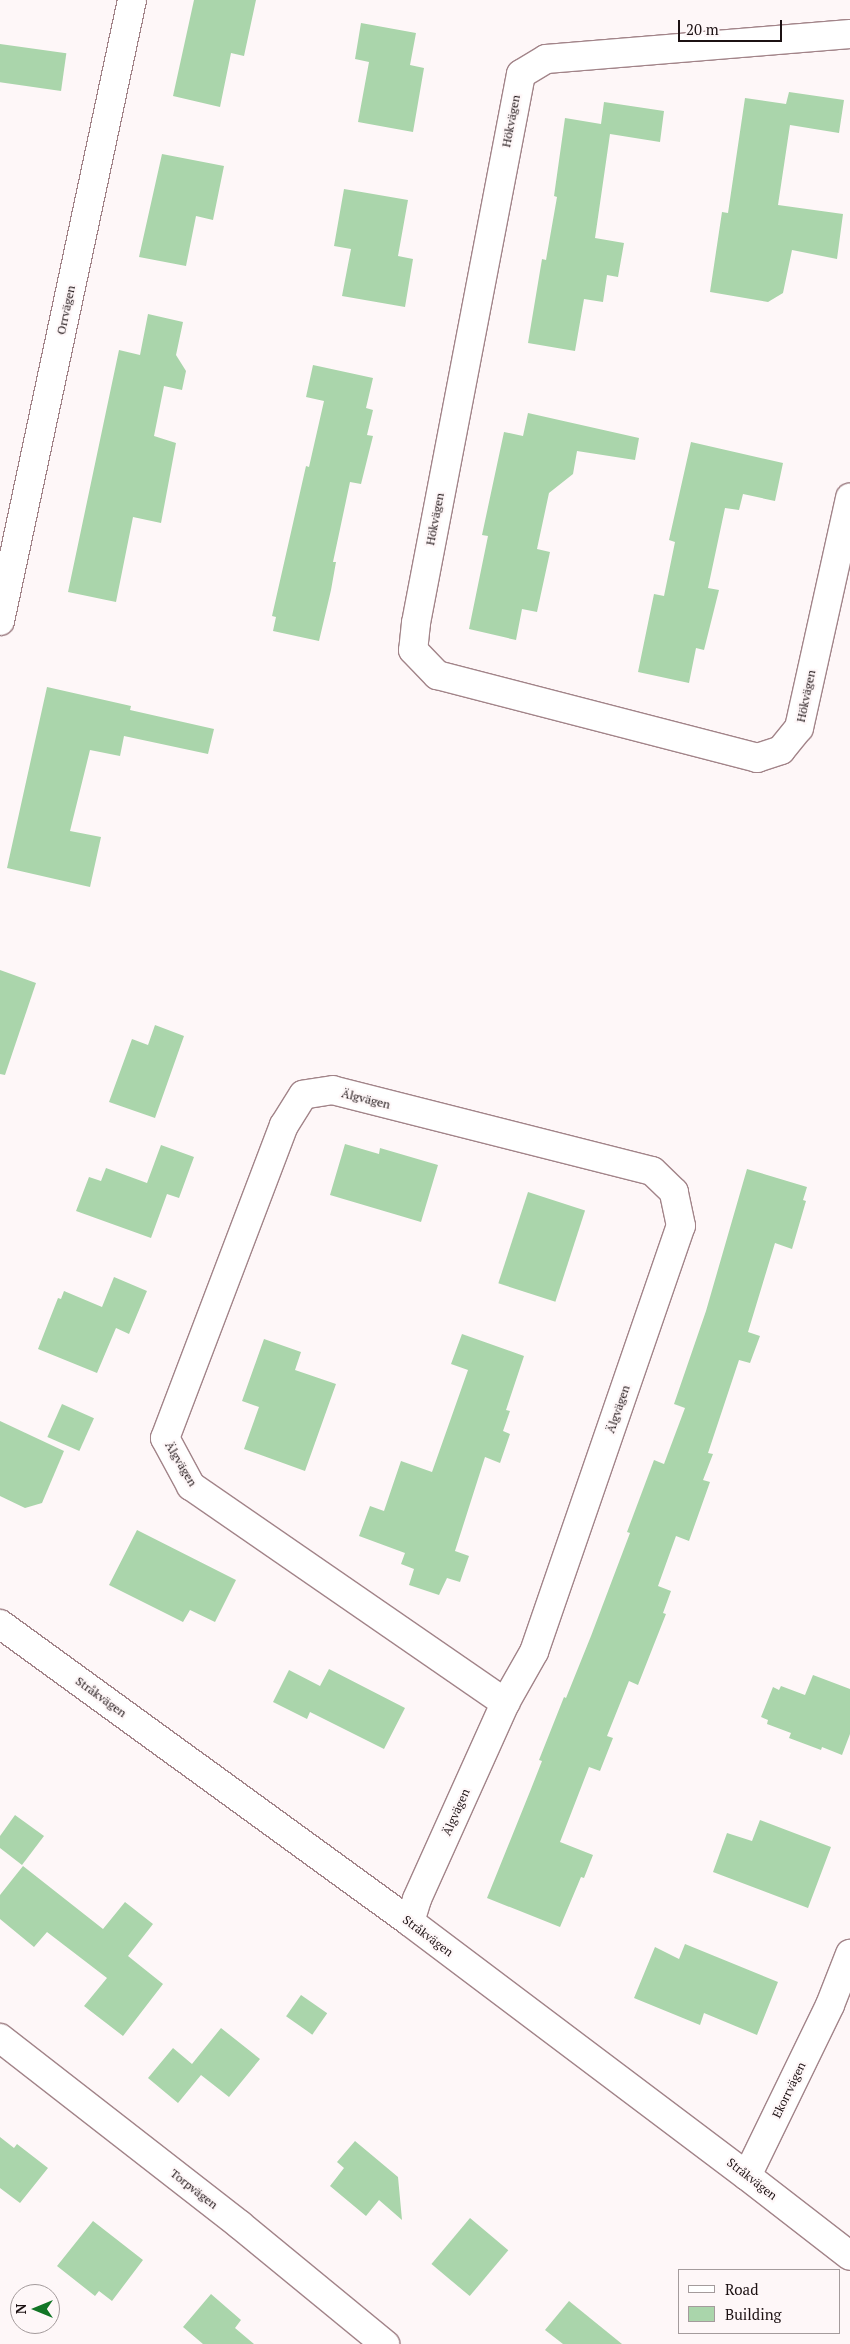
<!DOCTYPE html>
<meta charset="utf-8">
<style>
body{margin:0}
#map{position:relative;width:850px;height:2344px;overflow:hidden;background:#fef7f8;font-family:"PT Serif",serif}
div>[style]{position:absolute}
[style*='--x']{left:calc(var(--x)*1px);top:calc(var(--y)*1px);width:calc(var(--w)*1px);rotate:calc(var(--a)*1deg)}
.building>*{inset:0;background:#aad5ab;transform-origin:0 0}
.roads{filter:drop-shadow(1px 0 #a28489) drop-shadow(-1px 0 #a28489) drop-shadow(0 1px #a28489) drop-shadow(0 -1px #a28489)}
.minor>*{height:28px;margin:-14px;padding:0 14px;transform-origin:14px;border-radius:14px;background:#fff}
span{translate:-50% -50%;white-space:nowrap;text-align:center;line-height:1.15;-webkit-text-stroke:4.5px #fef7f8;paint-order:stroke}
.street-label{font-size:12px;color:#1c1113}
.legend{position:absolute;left:678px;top:2269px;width:162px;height:65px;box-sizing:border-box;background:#fef7f8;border:1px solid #a49b9c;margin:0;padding:6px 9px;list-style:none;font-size:15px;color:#1c1113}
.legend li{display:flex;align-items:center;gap:10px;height:25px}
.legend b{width:25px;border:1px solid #a49b9c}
.north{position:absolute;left:10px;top:2284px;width:50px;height:50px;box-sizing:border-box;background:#fef7f8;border:1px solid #a49b9c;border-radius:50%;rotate:270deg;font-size:14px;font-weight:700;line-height:20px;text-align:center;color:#1c1113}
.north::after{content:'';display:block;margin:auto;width:18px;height:22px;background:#127526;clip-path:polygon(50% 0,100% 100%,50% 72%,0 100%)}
.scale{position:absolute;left:678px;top:20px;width:104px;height:22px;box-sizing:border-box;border:2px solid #1c1113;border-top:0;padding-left:6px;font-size:15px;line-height:18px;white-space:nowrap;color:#1c1113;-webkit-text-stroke:4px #fef7f8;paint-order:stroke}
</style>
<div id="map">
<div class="building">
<i style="clip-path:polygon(194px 0,256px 0,244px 56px,231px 53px,220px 107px,173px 96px)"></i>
<i style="clip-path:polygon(361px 23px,416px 33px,410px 65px,424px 68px,413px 132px,358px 122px,369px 62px,355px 59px)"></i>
<i style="left:0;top:44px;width:67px;height:38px;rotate:8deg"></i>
<i style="clip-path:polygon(789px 92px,844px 100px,839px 133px,790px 125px,778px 205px,843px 214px,837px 259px,792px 250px,783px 293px,768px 302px,710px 292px,722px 212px,728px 213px,745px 98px,786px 104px)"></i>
<i style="clip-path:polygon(604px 102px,664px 111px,660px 142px,610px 134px,595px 238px,624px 243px,618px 277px,607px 275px,603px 302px,584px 299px,575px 351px,528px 343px,542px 259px,546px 260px,557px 197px,554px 196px,565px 118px,601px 124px)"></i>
<i style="clip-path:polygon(162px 154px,224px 166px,213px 220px,196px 216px,186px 266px,139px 257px)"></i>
<i style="clip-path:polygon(344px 189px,408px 200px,398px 256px,413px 259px,405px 307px,342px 296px,351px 249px,334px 246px)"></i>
<i style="clip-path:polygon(148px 314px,183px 322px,176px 355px,186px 371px,182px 390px,164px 386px,154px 436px,176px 443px,161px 523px,133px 517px,116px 602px,68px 592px,119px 350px,140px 355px)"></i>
<i style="clip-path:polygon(313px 365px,373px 378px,366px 408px,373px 410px,367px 435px,373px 436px,361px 484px,350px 482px,333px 562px,336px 562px,331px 590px,319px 641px,273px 631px,276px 617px,272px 616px,306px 466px,309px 467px,324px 401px,306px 397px)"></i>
<i style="clip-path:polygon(528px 413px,639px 438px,635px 460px,577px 451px,573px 474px,549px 493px,537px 549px,550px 552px,537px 612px,522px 609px,516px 640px,469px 629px,488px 536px,482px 535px,504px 432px,523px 436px)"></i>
<i style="clip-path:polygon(691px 442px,783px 463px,775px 501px,743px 494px,739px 510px,725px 508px,708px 588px,719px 590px,704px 650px,696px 648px,689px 683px,638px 672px,654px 594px,664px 596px,675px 542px,669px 540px)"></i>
<i style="clip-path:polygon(47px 687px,131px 706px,130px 710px,214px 729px,208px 754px,124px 736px,120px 756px,90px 750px,70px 831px,101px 837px,90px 887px,7px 868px)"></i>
<i style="clip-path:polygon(0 970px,36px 983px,5px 1075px,0 1074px)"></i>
<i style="clip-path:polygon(155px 1025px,184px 1036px,155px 1118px,109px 1102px,132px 1039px,148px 1045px)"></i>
<i style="clip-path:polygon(345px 1144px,379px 1154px,380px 1148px,438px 1165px,421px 1222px,330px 1195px)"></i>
<i style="clip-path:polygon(161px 1145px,194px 1157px,179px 1198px,167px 1194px,151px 1238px,76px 1211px,89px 1177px,101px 1181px,106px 1168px,147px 1183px)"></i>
<i style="clip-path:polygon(747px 1169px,807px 1187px,803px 1200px,806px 1201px,792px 1249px,775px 1243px,748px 1332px,760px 1336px,750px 1363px,739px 1360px,708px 1453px,713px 1454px,703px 1480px,710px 1482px,689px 1541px,676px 1536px,658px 1586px,671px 1591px,663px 1613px,666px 1614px,638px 1685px,629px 1681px,607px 1736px,613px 1738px,600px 1771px,589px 1767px,560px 1842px,593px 1855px,584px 1878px,581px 1877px,560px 1927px,487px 1898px,531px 1789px,542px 1761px,539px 1760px,564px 1697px,566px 1698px,591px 1636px,630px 1533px,627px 1532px,654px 1460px,664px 1464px,685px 1408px,674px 1404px,706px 1311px)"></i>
<i style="left:528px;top:1192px;width:60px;height:96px;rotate:18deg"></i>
<i style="clip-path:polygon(114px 1277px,147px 1291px,129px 1334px,116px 1328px,97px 1373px,38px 1349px,58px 1298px,61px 1299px,64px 1291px,102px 1307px)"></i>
<i style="clip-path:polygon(462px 1334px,524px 1356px,506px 1410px,510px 1411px,503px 1431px,510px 1434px,500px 1463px,485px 1457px,455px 1551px,469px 1556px,460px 1582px,447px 1578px,439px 1595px,409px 1585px,414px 1569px,401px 1564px,405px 1553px,359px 1536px,370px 1506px,384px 1511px,401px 1461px,432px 1472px,468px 1370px,451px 1364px)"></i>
<i style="clip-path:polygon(264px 1339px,301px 1352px,295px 1370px,336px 1384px,305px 1471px,244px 1449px,259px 1407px,242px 1401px)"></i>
<i style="left:62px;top:1404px;width:35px;height:36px;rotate:24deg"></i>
<i style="clip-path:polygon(0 1421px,64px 1451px,42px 1503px,25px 1508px,0 1496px)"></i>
<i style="clip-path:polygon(137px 1530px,236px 1580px,215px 1622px,190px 1610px,183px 1622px,109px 1585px)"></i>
<i style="clip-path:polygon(329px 1669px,405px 1708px,384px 1749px,310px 1712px,307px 1719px,273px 1702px,289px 1670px,320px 1686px)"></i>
<i style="clip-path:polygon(813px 1675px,850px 1689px,850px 1734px,842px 1755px,822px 1747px,821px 1750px,789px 1738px,791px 1733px,767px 1724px,768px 1720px,761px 1717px,773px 1687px,779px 1690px,781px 1686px,805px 1695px)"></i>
<i style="clip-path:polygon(15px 1815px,44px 1836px,22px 1865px,0 1848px,0 1836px)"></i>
<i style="clip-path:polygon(760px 1820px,831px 1847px,808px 1908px,713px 1872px,727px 1833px,752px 1841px)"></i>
<i style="clip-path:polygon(23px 1866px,103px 1929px,125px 1902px,153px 1924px,128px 1956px,163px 1984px,123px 2036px,84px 2006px,107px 1978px,47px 1932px,34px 1947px,0 1919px,0 1895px)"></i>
<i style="clip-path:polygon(685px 1944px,778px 1982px,757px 2035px,704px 2013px,700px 2025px,634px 1998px,655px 1947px,679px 1959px)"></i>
<i style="left:301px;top:1995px;width:32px;height:26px;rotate:35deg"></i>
<i style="clip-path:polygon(221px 2028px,260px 2059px,229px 2097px,201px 2075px,178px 2103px,148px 2078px,173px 2048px,192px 2064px)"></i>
<i style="clip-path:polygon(0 2137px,14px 2148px,17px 2144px,48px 2168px,20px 2203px,0 2188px)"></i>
<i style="clip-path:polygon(355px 2141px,398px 2177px,402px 2220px,379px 2200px,366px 2216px,330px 2186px,344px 2168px,337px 2162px)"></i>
<i style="left:470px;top:2218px;width:50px;height:60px;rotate:40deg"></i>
<i style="clip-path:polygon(93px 2221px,143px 2260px,112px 2301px,99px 2291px,95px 2296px,57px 2266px)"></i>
<i style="clip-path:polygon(211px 2294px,241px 2320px,235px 2328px,254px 2344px,203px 2344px,183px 2327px)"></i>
<i style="clip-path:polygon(569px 2301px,622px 2344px,563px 2344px,545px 2330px)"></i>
</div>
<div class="roads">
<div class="minor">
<i style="--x:850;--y:34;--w:305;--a:175.3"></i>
<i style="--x:546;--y:59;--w:29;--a:149"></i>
<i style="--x:521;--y:74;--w:559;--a:100.83"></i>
<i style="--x:416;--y:623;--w:27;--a:96"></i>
<i style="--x:413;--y:650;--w:35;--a:46"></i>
<i style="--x:437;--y:675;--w:331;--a:14.5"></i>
<i style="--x:757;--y:758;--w:25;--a:-18"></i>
<i style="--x:781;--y:750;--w:28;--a:-51"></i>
<i style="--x:799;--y:728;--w:236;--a:-77.5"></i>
<i style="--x:0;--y:621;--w:635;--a:-78"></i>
<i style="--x:0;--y:1624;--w:507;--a:36.01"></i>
<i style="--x:410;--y:1922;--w:422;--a:37"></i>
<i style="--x:747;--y:2176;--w:130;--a:37.8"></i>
<i style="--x:410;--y:1922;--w:24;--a:-73"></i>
<i style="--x:417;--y:1899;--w:215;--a:-65.8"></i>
<i style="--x:505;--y:1703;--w:59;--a:-60.4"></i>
<i style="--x:534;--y:1652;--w:451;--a:-71"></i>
<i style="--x:681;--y:1226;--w:35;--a:-102"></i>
<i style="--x:674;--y:1192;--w:30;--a:-136"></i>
<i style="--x:652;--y:1171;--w:329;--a:-165.8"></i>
<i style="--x:333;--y:1090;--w:30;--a:171"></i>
<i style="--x:303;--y:1095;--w:36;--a:122"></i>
<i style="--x:284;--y:1125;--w:335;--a:110.8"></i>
<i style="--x:165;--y:1438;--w:55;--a:61.6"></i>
<i style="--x:191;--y:1486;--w:382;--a:34.6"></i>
<i style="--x:0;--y:2038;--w:304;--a:37.9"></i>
<i style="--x:240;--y:2225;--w:188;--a:39.4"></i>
<i style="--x:747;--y:2176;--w:190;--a:-64.1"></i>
<i style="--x:830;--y:2005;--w:55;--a:-68.6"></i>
</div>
</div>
<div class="street-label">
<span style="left:511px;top:121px;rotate:-79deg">Hökvägen</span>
<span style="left:66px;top:310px;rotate:-78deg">Orrvägen</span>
<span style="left:435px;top:519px;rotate:-79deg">Hökvägen</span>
<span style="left:806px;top:696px;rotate:-78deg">Hökvägen</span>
<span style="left:366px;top:1099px;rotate:14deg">Älgvägen</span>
<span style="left:618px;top:1409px;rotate:-71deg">Älgvägen</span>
<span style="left:181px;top:1464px;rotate:59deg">Älgvägen</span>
<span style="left:101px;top:1697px;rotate:36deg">Stråkvägen</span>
<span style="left:456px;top:1812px;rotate:-66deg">Älgvägen</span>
<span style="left:428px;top:1936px;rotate:37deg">Stråkvägen</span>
<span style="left:789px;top:2090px;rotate:-64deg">Ekorrvägen</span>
<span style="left:752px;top:2179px;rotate:38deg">Stråkvägen</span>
<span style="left:194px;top:2189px;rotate:38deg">Torpvägen</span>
</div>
<ul class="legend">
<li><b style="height:6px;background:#fff"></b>Road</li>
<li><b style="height:14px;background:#aad5ab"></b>Building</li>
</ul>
<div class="north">N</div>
<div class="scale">20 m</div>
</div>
